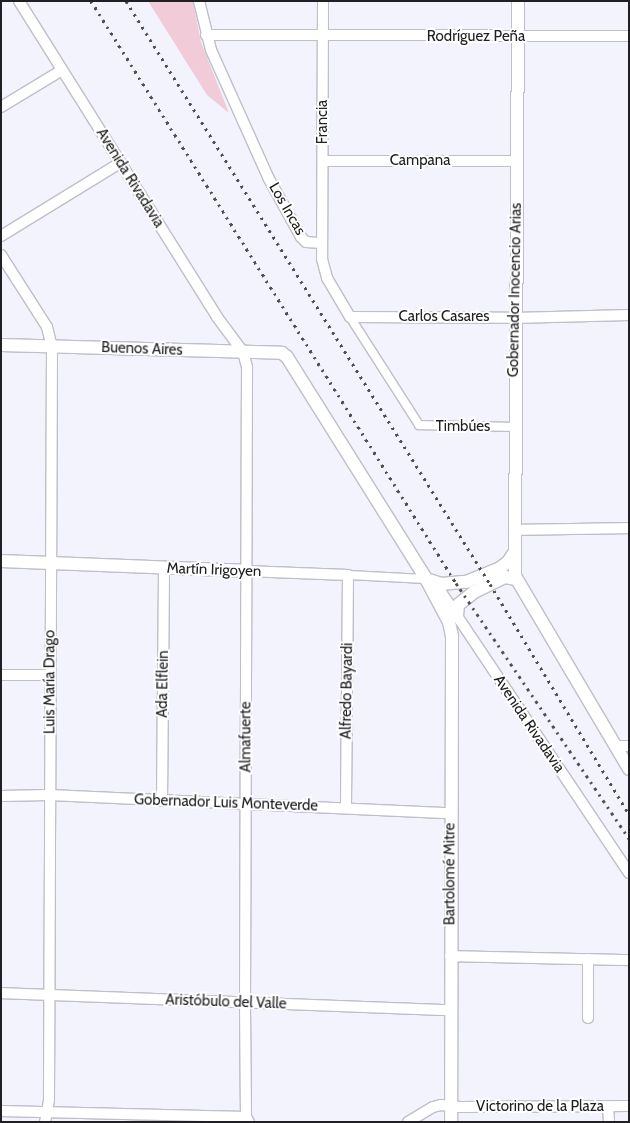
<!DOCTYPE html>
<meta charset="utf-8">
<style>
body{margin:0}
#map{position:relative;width:630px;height:1123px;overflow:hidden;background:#f3f3fe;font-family:Cabin,sans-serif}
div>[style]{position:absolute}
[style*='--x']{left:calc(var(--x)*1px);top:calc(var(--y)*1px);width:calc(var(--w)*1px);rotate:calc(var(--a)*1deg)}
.green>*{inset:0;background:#f1cbd8}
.roads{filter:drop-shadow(1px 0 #bfbfc9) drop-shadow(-1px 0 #bfbfc9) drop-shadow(0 1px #bfbfc9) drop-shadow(0 -1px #bfbfc9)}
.pedestrian>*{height:8px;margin:-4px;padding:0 4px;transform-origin:4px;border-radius:4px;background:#fff}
.minor>*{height:10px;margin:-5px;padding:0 5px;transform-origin:5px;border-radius:5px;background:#fff}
.tertiary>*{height:12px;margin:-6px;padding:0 6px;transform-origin:6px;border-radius:6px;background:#fff}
.rail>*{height:3px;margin-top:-1.5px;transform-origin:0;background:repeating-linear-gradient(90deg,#4e4e53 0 2.5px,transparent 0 7.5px)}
span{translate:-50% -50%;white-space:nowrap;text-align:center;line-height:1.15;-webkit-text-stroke:4px #fff;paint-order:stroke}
.street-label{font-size:15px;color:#202024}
.frame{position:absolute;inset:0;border:2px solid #202024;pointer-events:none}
</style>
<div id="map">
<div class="green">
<i style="clip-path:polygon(148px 1px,193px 1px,201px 42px,229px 113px,207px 95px)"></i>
</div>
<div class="roads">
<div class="pedestrian">
<i style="--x:350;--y:317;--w:128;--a:57.4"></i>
<i style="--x:419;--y:425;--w:95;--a:1.2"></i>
<i style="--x:348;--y:575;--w:78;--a:2.9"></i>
</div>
<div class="minor">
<i style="--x:19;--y:1;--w:373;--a:57.9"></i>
<i style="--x:217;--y:317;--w:44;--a:53.4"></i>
<i style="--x:243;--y:352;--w:16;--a:75"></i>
<i style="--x:247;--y:367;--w:636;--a:90.18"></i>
<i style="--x:245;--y:1003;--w:114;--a:89.5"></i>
<i style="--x:246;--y:1117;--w:6;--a:59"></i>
<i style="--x:199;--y:1;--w:50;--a:76.2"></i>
<i style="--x:211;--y:50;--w:141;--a:65.8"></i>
<i style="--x:269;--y:179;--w:66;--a:61.1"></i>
<i style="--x:301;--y:237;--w:7;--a:45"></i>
<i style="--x:306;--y:242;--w:16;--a:4"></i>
<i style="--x:323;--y:1;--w:258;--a:90.2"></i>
<i style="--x:322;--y:259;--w:20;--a:75"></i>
<i style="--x:327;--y:278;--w:45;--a:59.5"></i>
<i style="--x:350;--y:317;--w:164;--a:0.3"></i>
<i style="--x:514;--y:318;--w:115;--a:-1.5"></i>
<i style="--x:206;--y:35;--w:423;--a:0.1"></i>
<i style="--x:1;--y:107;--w:71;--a:-31.2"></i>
<i style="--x:323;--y:161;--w:194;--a:0"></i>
<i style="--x:1;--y:236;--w:140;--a:-31.5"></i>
<i style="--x:1;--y:255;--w:85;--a:57.4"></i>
<i style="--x:47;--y:327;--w:21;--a:76"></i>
<i style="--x:52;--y:347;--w:753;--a:90.23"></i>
<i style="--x:49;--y:1100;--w:22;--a:100"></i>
<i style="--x:514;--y:530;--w:115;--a:-1"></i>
<i style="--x:245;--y:571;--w:103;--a:2.2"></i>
<i style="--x:348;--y:575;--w:233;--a:90.5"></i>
<i style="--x:429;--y:582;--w:16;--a:40"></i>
<i style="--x:441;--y:592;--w:338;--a:56.2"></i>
<i style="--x:1;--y:675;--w:49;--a:0"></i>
<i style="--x:616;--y:746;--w:13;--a:0"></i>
<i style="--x:1;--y:796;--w:48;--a:-1.2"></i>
<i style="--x:49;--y:795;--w:401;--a:2.6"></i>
<i style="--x:162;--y:801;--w:233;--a:-89.5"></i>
<i style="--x:450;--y:956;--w:179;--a:1.3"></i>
<i style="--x:1;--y:993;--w:450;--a:2.2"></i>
<i style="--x:588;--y:1018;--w:59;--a:-90"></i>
<i style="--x:608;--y:1107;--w:15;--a:86"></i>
<i style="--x:1;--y:1111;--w:245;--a:1.4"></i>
<i style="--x:408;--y:1122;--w:29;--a:-31"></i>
<i style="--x:433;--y:1107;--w:8;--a:-14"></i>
<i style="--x:441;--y:1105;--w:19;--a:6"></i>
<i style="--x:460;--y:1107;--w:169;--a:-0.3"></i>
</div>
<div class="tertiary">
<i style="--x:518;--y:1;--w:575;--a:90.3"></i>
<i style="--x:515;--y:576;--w:224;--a:59.4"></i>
<i style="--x:1;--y:345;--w:281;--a:1.6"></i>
<i style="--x:282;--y:353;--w:6;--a:39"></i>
<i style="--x:287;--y:357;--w:262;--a:57.9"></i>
<i style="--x:426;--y:579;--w:49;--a:61.9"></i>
<i style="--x:449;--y:622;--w:14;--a:78"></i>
<i style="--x:452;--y:636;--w:486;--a:90.1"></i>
<i style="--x:1;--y:561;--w:244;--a:2.3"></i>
<i style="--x:426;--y:579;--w:16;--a:18"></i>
<i style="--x:441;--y:584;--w:25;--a:-5"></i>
<i style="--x:466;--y:582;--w:37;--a:-22"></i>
<i style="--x:500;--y:568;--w:10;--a:-37"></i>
<i style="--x:508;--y:562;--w:11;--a:-56"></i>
<i style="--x:457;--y:616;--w:11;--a:-85"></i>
<i style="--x:458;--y:605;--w:21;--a:-39"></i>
<i style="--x:474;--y:592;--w:34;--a:-26"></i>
<i style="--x:505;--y:577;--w:10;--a:11"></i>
</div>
</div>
<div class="rail">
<i style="--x:91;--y:1;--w:687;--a:57.91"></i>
<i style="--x:456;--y:583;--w:309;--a:55.9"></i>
<i style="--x:126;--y:1;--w:687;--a:58.02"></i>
<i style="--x:490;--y:584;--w:269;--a:58.9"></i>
</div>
<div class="street-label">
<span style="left:476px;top:37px">Rodríguez Peña</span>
<span style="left:323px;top:122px;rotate:-90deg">Francia</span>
<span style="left:420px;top:161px">Campana</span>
<span style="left:130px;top:178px;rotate:58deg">Avenida Rivadavia</span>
<span style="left:287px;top:209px;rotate:60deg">Los Incas</span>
<span style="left:515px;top:290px;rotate:-89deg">Gobernador Inocencio Arias</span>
<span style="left:444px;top:317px">Carlos Casares</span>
<span style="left:142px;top:349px;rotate:2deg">Buenos Aires</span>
<span style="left:463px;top:427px">Timbúes</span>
<span style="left:214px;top:570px;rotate:2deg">Martín Irigoyen</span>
<span style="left:50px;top:682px;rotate:-90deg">Luis María Drago</span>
<span style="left:163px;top:684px;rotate:-89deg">Ada Elflein</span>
<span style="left:347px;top:691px;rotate:-89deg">Alfredo Bayardi</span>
<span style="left:529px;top:724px;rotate:56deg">Avenida Rivadavia</span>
<span style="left:246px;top:737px;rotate:-90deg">Almafuerte</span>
<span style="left:226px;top:803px;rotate:2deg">Gobernador Luis Monteverde</span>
<span style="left:450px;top:874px;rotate:-90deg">Bartolomé Mitre</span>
<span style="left:226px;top:1002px;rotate:2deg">Aristóbulo del Valle</span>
<span style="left:540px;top:1107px">Victorino de la Plaza</span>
</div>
<div class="frame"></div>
</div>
